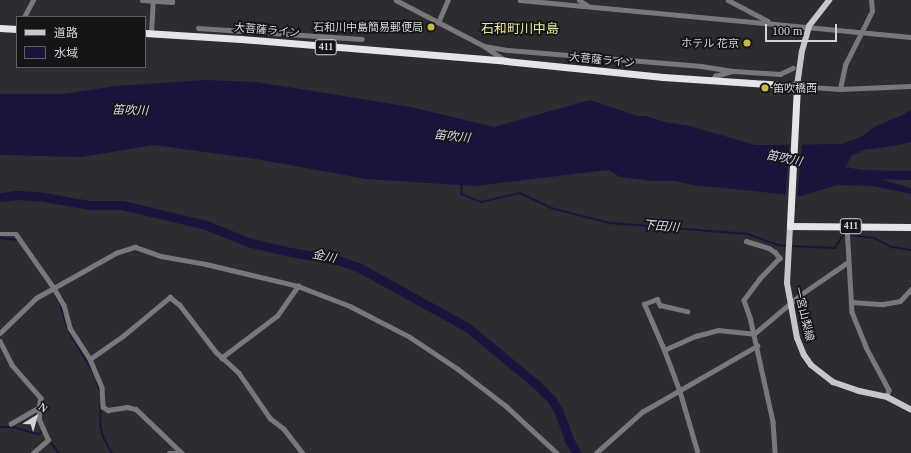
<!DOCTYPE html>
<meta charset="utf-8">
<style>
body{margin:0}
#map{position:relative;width:911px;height:453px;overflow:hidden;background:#2c2c31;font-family:"Times New Roman","Noto Sans JP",serif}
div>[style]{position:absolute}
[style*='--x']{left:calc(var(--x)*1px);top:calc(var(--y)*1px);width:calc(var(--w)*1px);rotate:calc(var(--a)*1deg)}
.water>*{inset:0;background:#1a143c}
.pier>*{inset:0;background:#2c2c31;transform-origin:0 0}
.stream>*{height:1.5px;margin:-0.75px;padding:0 0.75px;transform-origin:0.75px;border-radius:0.75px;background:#1a143c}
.river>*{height:9px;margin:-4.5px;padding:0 4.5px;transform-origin:4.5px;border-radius:4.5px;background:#1a143c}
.minor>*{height:4.5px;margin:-2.25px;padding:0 2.25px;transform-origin:2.25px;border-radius:2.25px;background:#79797c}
.major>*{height:6px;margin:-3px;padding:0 3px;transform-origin:3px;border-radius:3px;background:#c6c6cb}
.highway>*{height:7px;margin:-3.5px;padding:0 3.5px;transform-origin:3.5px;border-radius:3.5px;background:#e4e4eb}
.dots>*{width:11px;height:11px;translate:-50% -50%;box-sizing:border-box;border:2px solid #151517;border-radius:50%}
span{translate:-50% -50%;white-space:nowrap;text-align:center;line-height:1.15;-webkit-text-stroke:3.5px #151517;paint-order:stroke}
.shield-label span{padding:1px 3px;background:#151517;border:1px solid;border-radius:3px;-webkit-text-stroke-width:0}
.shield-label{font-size:10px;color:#d4d4d8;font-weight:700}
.poi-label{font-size:11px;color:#d4d4d8}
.right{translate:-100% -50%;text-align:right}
.left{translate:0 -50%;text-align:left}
.street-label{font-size:11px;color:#d4d4d8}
.water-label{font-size:12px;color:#d6d6f4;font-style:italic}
.quarter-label{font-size:13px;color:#eae797}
.legend{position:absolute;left:16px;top:16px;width:130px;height:52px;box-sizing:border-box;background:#151517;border:1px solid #616164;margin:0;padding:5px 7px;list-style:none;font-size:12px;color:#d4d4d8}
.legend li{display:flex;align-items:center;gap:8px;height:20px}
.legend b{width:20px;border:1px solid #616164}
.north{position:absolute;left:16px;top:397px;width:40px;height:40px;-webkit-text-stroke:3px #151517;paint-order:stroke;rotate:37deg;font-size:11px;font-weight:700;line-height:16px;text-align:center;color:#d4d4d8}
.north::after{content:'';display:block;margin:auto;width:14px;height:18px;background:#d4d4d8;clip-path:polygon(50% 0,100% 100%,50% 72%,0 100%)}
.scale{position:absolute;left:765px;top:24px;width:72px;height:18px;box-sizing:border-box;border:2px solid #d4d4d8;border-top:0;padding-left:5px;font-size:12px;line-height:14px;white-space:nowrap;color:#d4d4d8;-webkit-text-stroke:3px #151517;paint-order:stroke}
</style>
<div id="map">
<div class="water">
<i style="clip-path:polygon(205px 80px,257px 82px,411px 107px,494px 127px,590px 100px,638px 116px,645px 116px,665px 122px,690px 126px,755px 145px,841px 144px,861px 137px,874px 127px,900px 116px,911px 110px,911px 142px,894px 146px,864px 150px,851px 156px,847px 165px,838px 176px,876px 178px,911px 188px,911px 194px,873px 186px,837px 185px,801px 196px,693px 185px,675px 181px,651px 181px,620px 177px,608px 170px,475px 186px,366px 179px,256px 159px,154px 145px,82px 157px,0 155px,0 94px,63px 94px,116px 86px)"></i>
</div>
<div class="pier">
<i style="left:790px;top:142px;width:12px;height:54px;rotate:5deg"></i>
</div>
<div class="stream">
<i style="--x:462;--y:184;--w:10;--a:90"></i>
<i style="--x:462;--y:194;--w:21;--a:23"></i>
<i style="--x:481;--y:202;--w:40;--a:-13"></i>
<i style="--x:520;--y:193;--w:38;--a:25"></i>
<i style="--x:555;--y:209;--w:57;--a:14.3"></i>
<i style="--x:610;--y:223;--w:138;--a:4.6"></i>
<i style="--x:748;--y:234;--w:32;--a:20"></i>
<i style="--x:778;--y:245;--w:8;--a:7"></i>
<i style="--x:849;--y:235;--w:25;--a:7"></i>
<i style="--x:874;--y:238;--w:20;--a:27"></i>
<i style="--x:892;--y:247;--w:19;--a:9"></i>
<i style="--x:0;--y:238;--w:18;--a:6"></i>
<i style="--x:790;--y:246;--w:45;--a:2.5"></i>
<i style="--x:835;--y:248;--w:15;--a:-58"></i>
<i style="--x:843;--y:235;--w:3;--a:0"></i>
<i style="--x:56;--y:296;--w:10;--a:61"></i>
<i style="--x:61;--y:305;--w:22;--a:74"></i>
<i style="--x:68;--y:329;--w:51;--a:59.4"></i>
<i style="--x:97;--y:382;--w:9;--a:69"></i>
<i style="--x:101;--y:405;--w:22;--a:90"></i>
<i style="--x:101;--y:427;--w:11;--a:75"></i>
<i style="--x:104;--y:438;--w:17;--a:62"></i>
<i style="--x:0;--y:427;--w:13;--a:0"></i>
<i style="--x:13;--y:427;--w:26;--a:16"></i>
<i style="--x:38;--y:434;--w:7;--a:-27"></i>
<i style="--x:50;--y:441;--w:15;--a:53"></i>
</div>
<div class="river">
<i style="--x:831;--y:169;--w:31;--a:9"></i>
<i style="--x:862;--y:174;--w:49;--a:1.2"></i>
<i style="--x:0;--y:197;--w:17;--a:-7"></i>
<i style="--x:17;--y:195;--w:26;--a:4"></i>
<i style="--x:43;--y:197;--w:48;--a:9.7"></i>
<i style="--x:90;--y:205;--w:32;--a:0"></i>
<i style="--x:122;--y:205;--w:86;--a:13.4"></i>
<i style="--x:206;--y:225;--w:45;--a:22"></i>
<i style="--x:248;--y:242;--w:43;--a:13.4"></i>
<i style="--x:290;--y:252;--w:49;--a:9.5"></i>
<i style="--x:338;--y:260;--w:23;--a:20"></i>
<i style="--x:360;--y:268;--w:122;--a:28.9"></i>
<i style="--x:467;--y:327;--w:91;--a:39.6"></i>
<i style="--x:537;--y:385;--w:21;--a:45"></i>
<i style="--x:552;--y:400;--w:14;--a:60"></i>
<i style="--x:559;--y:412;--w:32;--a:70"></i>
<i style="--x:570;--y:442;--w:13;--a:58"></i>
</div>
<div class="minor">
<i style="--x:142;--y:0;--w:30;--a:4"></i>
<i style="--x:172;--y:2;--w:2;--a:-90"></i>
<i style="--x:396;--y:0;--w:99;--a:27.6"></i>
<i style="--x:484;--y:46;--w:27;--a:34"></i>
<i style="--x:520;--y:0;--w:393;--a:5.4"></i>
<i style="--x:579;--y:0;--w:9;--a:32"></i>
<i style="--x:728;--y:0;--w:45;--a:27.7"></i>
<i style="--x:24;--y:17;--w:19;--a:-62"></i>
<i style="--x:438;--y:23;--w:25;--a:-67"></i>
<i style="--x:198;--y:28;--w:164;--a:3.8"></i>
<i style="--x:151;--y:34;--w:33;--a:-87"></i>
<i style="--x:484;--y:46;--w:23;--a:10"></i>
<i style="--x:507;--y:50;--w:195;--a:4.7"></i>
<i style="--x:701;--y:66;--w:33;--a:9"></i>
<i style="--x:734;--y:71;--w:46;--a:3.7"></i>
<i style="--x:780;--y:74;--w:14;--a:-25"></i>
<i style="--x:712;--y:80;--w:5;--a:-53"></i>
<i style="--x:715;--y:76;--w:18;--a:-16"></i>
<i style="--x:797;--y:86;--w:43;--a:4"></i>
<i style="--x:840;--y:89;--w:71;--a:-2.4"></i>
<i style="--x:840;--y:89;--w:25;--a:-78"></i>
<i style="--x:845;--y:65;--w:60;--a:-63.4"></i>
<i style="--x:872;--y:11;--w:11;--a:-95"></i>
<i style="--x:847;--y:226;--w:86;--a:86.7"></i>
<i style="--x:852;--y:312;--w:38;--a:68"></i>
<i style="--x:866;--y:347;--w:49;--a:61.9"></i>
<i style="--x:889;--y:390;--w:7;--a:106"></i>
<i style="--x:0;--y:234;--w:16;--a:0"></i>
<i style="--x:16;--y:234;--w:66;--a:54.9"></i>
<i style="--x:54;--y:288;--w:20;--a:60"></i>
<i style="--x:64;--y:305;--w:24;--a:75"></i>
<i style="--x:70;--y:328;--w:37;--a:57"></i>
<i style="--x:90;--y:359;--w:30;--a:67"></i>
<i style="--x:102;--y:387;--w:20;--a:87"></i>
<i style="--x:103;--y:407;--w:6;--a:31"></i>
<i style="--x:108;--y:410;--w:19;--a:-9"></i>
<i style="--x:127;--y:407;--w:9;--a:13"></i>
<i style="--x:136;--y:409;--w:64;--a:43.7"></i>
<i style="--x:746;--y:241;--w:24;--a:17"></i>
<i style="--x:769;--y:248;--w:7;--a:34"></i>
<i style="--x:775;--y:252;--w:8;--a:50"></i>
<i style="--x:780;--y:258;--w:29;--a:134"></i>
<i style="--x:760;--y:279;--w:26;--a:127"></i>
<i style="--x:744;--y:300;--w:18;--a:71"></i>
<i style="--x:750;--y:317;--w:107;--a:77.6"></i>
<i style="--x:773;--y:422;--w:31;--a:86"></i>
<i style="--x:851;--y:302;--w:32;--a:4"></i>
<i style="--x:883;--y:304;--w:17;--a:-10"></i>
<i style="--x:900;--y:301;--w:16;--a:-47"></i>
<i style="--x:0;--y:333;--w:50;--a:-44.2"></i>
<i style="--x:36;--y:298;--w:92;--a:-29.4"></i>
<i style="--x:116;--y:253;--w:20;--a:-18"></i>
<i style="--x:135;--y:247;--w:28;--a:19"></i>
<i style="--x:161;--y:256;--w:46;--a:10.1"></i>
<i style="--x:206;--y:264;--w:95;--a:13.4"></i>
<i style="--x:298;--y:286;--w:56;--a:21"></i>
<i style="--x:350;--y:306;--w:68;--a:27.3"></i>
<i style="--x:410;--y:337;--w:58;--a:33.7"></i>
<i style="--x:458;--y:369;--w:61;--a:37.6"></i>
<i style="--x:506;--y:406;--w:69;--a:42.7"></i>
<i style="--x:754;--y:334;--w:60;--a:-40.3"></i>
<i style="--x:800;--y:295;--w:58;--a:-34.5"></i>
<i style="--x:0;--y:341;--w:27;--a:63"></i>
<i style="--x:12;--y:365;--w:44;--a:48.7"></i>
<i style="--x:41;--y:398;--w:10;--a:101"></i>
<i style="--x:39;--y:408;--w:32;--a:150"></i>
<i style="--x:664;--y:350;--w:50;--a:-113.5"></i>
<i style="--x:644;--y:304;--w:14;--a:-21"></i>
<i style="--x:657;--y:299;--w:7;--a:63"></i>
<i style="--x:660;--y:305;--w:28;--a:13"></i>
<i style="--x:221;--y:358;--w:70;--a:-36.9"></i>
<i style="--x:277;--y:316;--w:37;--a:-55"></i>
<i style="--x:90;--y:359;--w:40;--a:-34.9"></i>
<i style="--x:123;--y:336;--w:61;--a:-39.7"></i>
<i style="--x:170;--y:297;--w:13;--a:39"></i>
<i style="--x:180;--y:305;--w:59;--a:52.5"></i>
<i style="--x:216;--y:352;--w:31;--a:42"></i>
<i style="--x:239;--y:373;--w:55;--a:55.4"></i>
<i style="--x:270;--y:418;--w:18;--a:38"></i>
<i style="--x:284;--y:429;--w:31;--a:52"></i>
<i style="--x:697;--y:451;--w:64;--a:-106.4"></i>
<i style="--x:679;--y:390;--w:43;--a:-110.6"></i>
<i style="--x:664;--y:350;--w:35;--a:-24"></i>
<i style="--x:696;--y:336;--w:23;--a:-15"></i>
<i style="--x:718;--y:330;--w:36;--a:6"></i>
<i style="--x:33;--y:453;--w:20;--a:-41"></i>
<i style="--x:48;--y:440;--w:22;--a:-114"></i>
<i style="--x:39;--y:420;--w:12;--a:-90"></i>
<i style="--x:169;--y:453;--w:13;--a:0"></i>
<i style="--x:596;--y:453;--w:62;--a:-41.7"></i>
<i style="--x:642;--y:412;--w:133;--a:-29.9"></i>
</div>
<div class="major">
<i style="--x:797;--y:86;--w:35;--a:-82"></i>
<i style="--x:802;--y:51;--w:26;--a:-74"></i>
<i style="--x:809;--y:26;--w:33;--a:-52"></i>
<i style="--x:790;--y:226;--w:57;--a:93"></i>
<i style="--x:787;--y:283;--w:56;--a:79.7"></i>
<i style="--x:797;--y:338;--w:18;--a:68"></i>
<i style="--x:804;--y:355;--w:12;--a:55"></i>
<i style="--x:811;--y:365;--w:28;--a:38"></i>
<i style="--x:833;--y:382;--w:28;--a:19"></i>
<i style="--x:859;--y:391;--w:29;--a:12"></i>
<i style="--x:887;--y:397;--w:27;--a:28"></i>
</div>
<div class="highway">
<i style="--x:0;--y:28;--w:17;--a:3"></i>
<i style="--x:145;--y:33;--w:96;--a:3.6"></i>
<i style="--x:241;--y:39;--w:266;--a:4.7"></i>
<i style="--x:506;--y:61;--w:158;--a:5.8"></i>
<i style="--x:663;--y:77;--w:134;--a:3.8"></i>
<i style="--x:797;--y:86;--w:140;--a:92.9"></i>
<i style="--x:790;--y:226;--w:121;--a:0.5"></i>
</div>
<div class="dots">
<i style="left:431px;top:27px;background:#c4bc3e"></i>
<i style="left:747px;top:43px;background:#c4bc3e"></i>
<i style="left:765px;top:88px;background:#c4bc3e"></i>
</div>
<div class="shield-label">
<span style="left:326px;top:47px">411</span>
<span style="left:851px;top:226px">411</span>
</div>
<div class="poi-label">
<span class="right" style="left:423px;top:27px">石和川中島簡易郵便局</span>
<span class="right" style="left:739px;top:43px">ホテル 花京</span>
<span class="left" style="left:773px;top:88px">笛吹橋西</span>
</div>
<div class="street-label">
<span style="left:267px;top:30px;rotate:5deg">大菩薩ライン</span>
<span style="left:602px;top:60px;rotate:6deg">大菩薩ライン</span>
<span style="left:804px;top:314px;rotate:77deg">一宮山梨線</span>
</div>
<div class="water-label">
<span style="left:130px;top:111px;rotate:2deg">笛吹川</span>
<span style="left:452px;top:137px;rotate:6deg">笛吹川</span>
<span style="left:784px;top:159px;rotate:12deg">笛吹川</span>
<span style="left:661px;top:227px;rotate:5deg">下田川</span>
<span style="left:324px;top:257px;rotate:12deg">金川</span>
</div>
<div class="quarter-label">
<span style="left:520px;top:29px">石和町川中島</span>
</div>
<ul class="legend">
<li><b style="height:5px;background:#c6c6cb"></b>道路</li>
<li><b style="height:11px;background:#1a143c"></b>水域</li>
</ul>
<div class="north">N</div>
<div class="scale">100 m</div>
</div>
